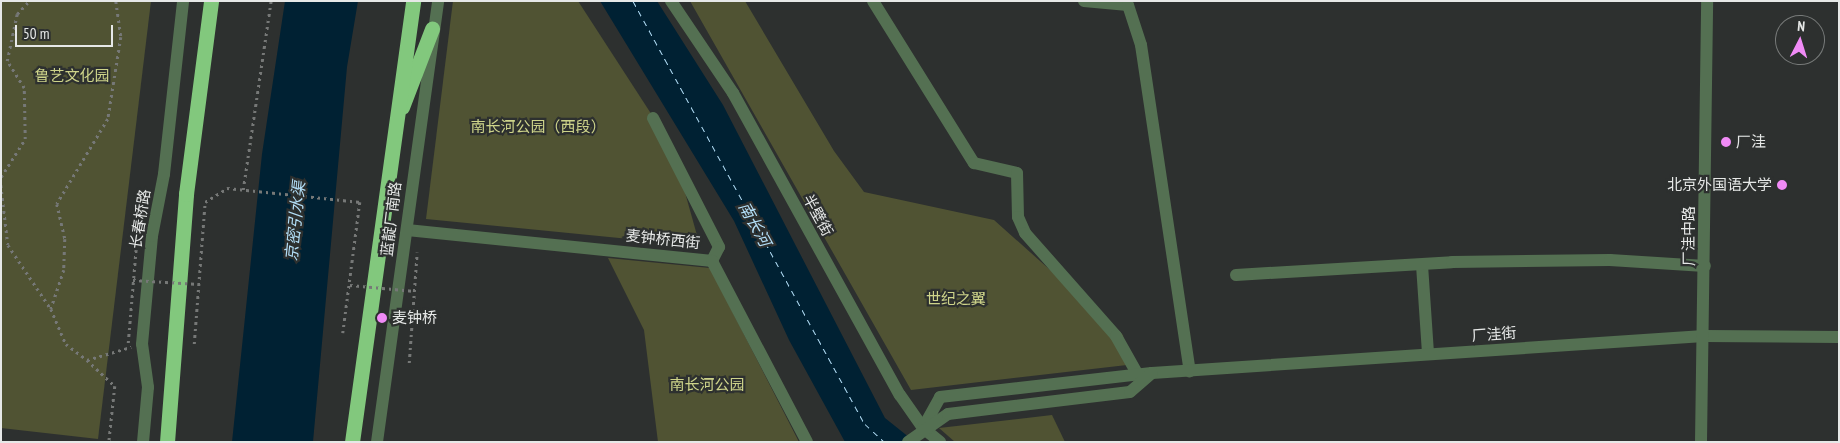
<!DOCTYPE html>
<meta charset="utf-8">
<style>
body{margin:0}
#map{position:relative;width:1840px;height:443px;overflow:hidden;background:#2d302f;font-family:"PT Sans Narrow","Noto Sans SC",sans-serif}
div>[style]{position:absolute}
[style*='--x']{left:calc(var(--x)*1px);top:calc(var(--y)*1px);width:calc(var(--w)*1px);rotate:calc(var(--a)*1deg)}
.green>*{inset:0;background:#505333}
.water>*{inset:0;background:#002133}
.ferry>*{height:1px;margin-top:-0.5px;transform-origin:0;background:repeating-linear-gradient(90deg,#b3dff8 0 6px,transparent 0 11px)}
.path>*{height:2.5px;margin-top:-1.25px;transform-origin:0;background:repeating-linear-gradient(90deg,#767877 0 2.5px,transparent 0 6.5px)}
.minor>*{height:12px;margin:-6px;padding:0 6px;transform-origin:6px;border-radius:6px;background:#547052}
.highway>*{height:15px;margin:-7.5px;padding:0 7.5px;transform-origin:7.5px;border-radius:7.5px;background:#82c87d}
.path-bridge>*{height:2.5px;margin-top:-1.25px;transform-origin:0;background:repeating-linear-gradient(90deg,#767877 0 2.5px,transparent 0 6.5px)}
.dots>*{width:14px;height:14px;translate:-50% -50%;box-sizing:border-box;border:2px solid #2d302f;border-radius:50%}
span{translate:-50% -50%;white-space:nowrap;text-align:center;line-height:1.15;-webkit-text-stroke:4.5px #2d302f;paint-order:stroke}
.park-label{font-size:15px;color:#ced48a}
.poi-label{font-size:15px;color:#e6e8e7}
.left{translate:0 -50%;text-align:left}
.right{translate:-100% -50%;text-align:right}
.street-label{font-size:15px;color:#e6e8e7}
.water-label{font-size:16px;color:#b3dff8;font-style:italic}
.frame{position:absolute;inset:0;border:2px solid #e6e8e7;pointer-events:none}
.north{position:absolute;left:1775px;top:15px;width:50px;height:50px;box-sizing:border-box;background:#2d302f;border:1px solid #777a79;border-radius:50%;rotate:5deg;font-size:14px;font-weight:700;line-height:20px;text-align:center;color:#e6e8e7}
.north::after{content:'';display:block;margin:auto;width:18px;height:22px;background:#f08bf6;clip-path:polygon(50% 0,100% 100%,50% 72%,0 100%)}
.scale{position:absolute;left:15px;top:25px;width:98px;height:22px;box-sizing:border-box;border:2px solid #e6e8e7;border-top:0;padding-left:6px;font-size:15px;line-height:18px;white-space:nowrap;color:#e6e8e7;-webkit-text-stroke:4px #2d302f;paint-order:stroke}
</style>
<div id="map">
<div class="green">
<i style="clip-path:polygon(1px 1px,151px 1px,98px 439px,1px 428px)"></i>
<i style="clip-path:polygon(453px 1px,578px 1px,672px 146px,700px 246px,426px 219px)"></i>
<i style="clip-path:polygon(690px 1px,745px 1px,834px 151px,864px 192px,994px 220px,1123px 335px,1127px 365px,911px 390px)"></i>
<i style="clip-path:polygon(608px 258px,710px 268px,799px 442px,658px 442px,644px 330px)"></i>
<i style="clip-path:polygon(1052px 415px,1065px 442px,955px 442px,939px 428px)"></i>
</div>
<div class="water">
<i style="clip-path:polygon(285px 1px,358px 1px,347px 67px,313px 442px,232px 442px,262px 154px)"></i>
<i style="clip-path:polygon(600px 1px,657px 1px,723px 105px,885px 418px,915px 442px,845px 442px,789px 340px,734px 221px)"></i>
</div>
<div class="ferry">
<i style="--x:633;--y:1;--w:482;--a:61.3"></i>
<i style="--x:865;--y:424;--w:26;--a:43"></i>
</div>
<div class="path">
<i style="--x:116;--y:1;--w:36;--a:82"></i>
<i style="--x:121;--y:37;--w:83;--a:99"></i>
<i style="--x:108;--y:119;--w:99;--a:121"></i>
<i style="--x:57;--y:204;--w:36;--a:77"></i>
<i style="--x:65;--y:239;--w:31;--a:92"></i>
<i style="--x:64;--y:270;--w:41;--a:108.4"></i>
<i style="--x:51;--y:309;--w:38;--a:67"></i>
<i style="--x:66;--y:344;--w:26;--a:37"></i>
<i style="--x:87;--y:360;--w:46;--a:-16.5"></i>
<i style="--x:1;--y:177;--w:45;--a:-57.7"></i>
<i style="--x:25;--y:139;--w:51;--a:-91.1"></i>
<i style="--x:24;--y:88;--w:32;--a:-122"></i>
<i style="--x:7;--y:61;--w:48;--a:-78"></i>
<i style="--x:17;--y:14;--w:18;--a:-47"></i>
<i style="--x:1;--y:185;--w:60;--a:83.3"></i>
<i style="--x:8;--y:245;--w:77;--a:56.1"></i>
<i style="--x:243;--y:190;--w:191;--a:-81.6"></i>
<i style="--x:128;--y:343;--w:108;--a:-85.2"></i>
<i style="--x:194;--y:344;--w:142;--a:-85.6"></i>
<i style="--x:205;--y:202;--w:26;--a:-32"></i>
<i style="--x:227;--y:188;--w:134;--a:6"></i>
<i style="--x:360;--y:202;--w:132;--a:97.4"></i>
<i style="--x:87;--y:360;--w:38;--a:43"></i>
<i style="--x:115;--y:386;--w:56;--a:96.1"></i>
<i style="--x:409;--y:363;--w:111;--a:-85.9"></i>
</div>
<div class="minor">
<i style="--x:671;--y:1;--w:111;--a:56"></i>
<i style="--x:733;--y:93;--w:345;--a:61.1"></i>
<i style="--x:900;--y:395;--w:40;--a:55.1"></i>
<i style="--x:923;--y:428;--w:22;--a:39"></i>
<i style="--x:873;--y:1;--w:191;--a:58.1"></i>
<i style="--x:974;--y:163;--w:44;--a:13.1"></i>
<i style="--x:1017;--y:173;--w:44;--a:88.7"></i>
<i style="--x:1018;--y:217;--w:17;--a:66"></i>
<i style="--x:1025;--y:233;--w:137;--a:48.5"></i>
<i style="--x:1116;--y:336;--w:45;--a:60.6"></i>
<i style="--x:1084;--y:1;--w:44;--a:5.2"></i>
<i style="--x:1128;--y:5;--w:42;--a:72"></i>
<i style="--x:1141;--y:45;--w:330;--a:81.5"></i>
<i style="--x:653;--y:118;--w:145;--a:62.9"></i>
<i style="--x:719;--y:247;--w:16;--a:117"></i>
<i style="--x:407;--y:230;--w:307;--a:5.8"></i>
<i style="--x:712;--y:261;--w:204;--a:62.3"></i>
<i style="--x:1422;--y:265;--w:89;--a:86.1"></i>
<i style="--x:1236;--y:275;--w:216;--a:-3.4"></i>
<i style="--x:1452;--y:262;--w:158;--a:-0.7"></i>
<i style="--x:1610;--y:260;--w:95;--a:3.6"></i>
<i style="--x:923;--y:428;--w:35;--a:-61"></i>
<i style="--x:940;--y:397;--w:213;--a:-6.5"></i>
<i style="--x:1152;--y:373;--w:553;--a:-3.83"></i>
<i style="--x:1704;--y:336;--w:135;--a:0.4"></i>
<i style="--x:143;--y:442;--w:55;--a:-84.8"></i>
<i style="--x:148;--y:387;--w:43;--a:-97.9"></i>
<i style="--x:142;--y:344;--w:108;--a:-84.7"></i>
<i style="--x:152;--y:236;--w:63;--a:-79"></i>
<i style="--x:164;--y:174;--w:174;--a:-83.7"></i>
<i style="--x:377;--y:442;--w:445;--a:-82.1"></i>
<i style="--x:908;--y:442;--w:49;--a:-35"></i>
<i style="--x:948;--y:414;--w:183;--a:-6.9"></i>
<i style="--x:1130;--y:392;--w:29;--a:-41"></i>
<i style="--x:1701;--y:442;--w:441;--a:-89.2"></i>
</div>
<div class="highway">
<i style="--x:402;--y:107;--w:84;--a:-69"></i>
<i style="--x:167;--y:442;--w:249;--a:-85.6"></i>
<i style="--x:186;--y:194;--w:195;--a:-82.6"></i>
<i style="--x:352;--y:442;--w:445;--a:-82.1"></i>
</div>
<div class="path-bridge">
<i style="--x:133;--y:280;--w:66;--a:3.5"></i>
<i style="--x:350;--y:285;--w:65;--a:5.3"></i>
</div>
<div class="dots">
<i style="left:1726px;top:142px;background:#f08bf6"></i>
<i style="left:1782px;top:185px;background:#f08bf6"></i>
<i style="left:382px;top:318px;background:#f08bf6"></i>
</div>
<div class="park-label">
<span style="left:72px;top:76px">鲁艺文化园</span>
<span style="left:538px;top:127px">南长河公园（西段）</span>
<span style="left:956px;top:299px">世纪之翼</span>
<span style="left:707px;top:385px">南长河公园</span>
</div>
<div class="poi-label">
<span class="left" style="left:1736px;top:142px">厂洼</span>
<span class="right" style="left:1772px;top:185px">北京外国语大学</span>
<span class="left" style="left:392px;top:318px">麦钟桥</span>
</div>
<div class="street-label">
<span style="left:818px;top:215px;rotate:61deg">半壁街</span>
<span style="left:140px;top:219px;rotate:-81deg">长春桥路</span>
<span style="left:391px;top:219px;rotate:-83deg">蓝靛厂南路</span>
<span style="left:1689px;top:236px;rotate:-90deg">厂洼中路</span>
<span style="left:663px;top:239px;rotate:6deg">麦钟桥西街</span>
<span style="left:1494px;top:334px;rotate:-4deg">厂洼街</span>
</div>
<div class="water-label">
<span style="left:295px;top:221px;rotate:-84deg">京密引水渠</span>
<span style="left:755px;top:224px;rotate:61deg">南长河</span>
</div>
<div class="frame"></div>
<div class="north">N</div>
<div class="scale">50 m</div>
</div>
